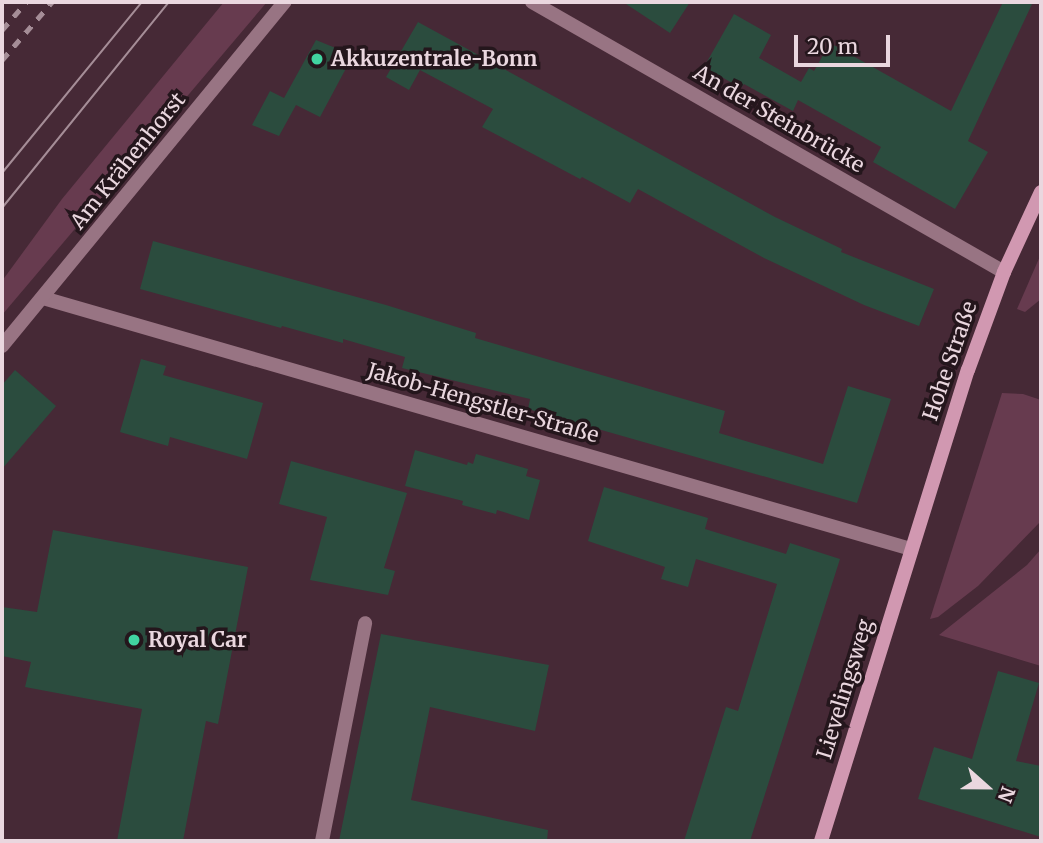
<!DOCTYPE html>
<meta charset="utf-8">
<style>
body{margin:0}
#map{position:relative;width:1043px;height:843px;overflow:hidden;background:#462936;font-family:Merriweather,serif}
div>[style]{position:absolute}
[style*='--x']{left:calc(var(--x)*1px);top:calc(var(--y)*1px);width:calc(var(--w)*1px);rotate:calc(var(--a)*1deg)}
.green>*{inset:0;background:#673b4f}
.building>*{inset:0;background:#2b4c3e}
.lane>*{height:14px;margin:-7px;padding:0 7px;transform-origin:7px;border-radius:7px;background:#987483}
.street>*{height:14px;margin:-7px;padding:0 7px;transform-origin:7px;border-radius:7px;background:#987483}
.secondary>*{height:14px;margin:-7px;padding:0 7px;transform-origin:7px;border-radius:7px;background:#d198b1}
.tram>*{height:2px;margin:-1px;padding:0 1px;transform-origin:1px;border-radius:1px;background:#a58d97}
.rail>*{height:5px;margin-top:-2.5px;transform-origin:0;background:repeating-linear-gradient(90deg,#a58d97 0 9px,transparent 0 18px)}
.dots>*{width:19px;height:19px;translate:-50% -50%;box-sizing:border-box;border:4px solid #24161c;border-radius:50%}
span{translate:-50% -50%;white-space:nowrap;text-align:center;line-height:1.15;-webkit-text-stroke:7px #24161c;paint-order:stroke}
.poi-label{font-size:21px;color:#ead7df;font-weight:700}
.left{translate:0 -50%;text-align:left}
.street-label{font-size:21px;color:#ead7df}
.frame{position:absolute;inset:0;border:4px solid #ead7df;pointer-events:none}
.north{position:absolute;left:952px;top:752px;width:70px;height:70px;-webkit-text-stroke:5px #24161c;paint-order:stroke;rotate:111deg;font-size:19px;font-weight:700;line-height:28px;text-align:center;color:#ead7df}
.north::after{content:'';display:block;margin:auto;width:24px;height:32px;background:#ead7df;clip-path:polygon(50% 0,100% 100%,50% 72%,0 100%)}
.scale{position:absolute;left:794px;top:35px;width:96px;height:32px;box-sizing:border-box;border:4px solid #ead7df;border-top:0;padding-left:9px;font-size:21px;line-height:24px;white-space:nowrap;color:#ead7df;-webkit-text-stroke:5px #24161c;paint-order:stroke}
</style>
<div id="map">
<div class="green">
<i style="clip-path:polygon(224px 2px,267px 2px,2px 315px,2px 281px,62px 199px)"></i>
<i style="clip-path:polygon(1041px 254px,1041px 299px,1025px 312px,1017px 309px)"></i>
<i style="clip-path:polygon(1002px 393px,1023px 394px,1041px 400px,1041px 521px,978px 586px,938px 617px,930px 619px)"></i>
<i style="clip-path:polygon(1041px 549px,1041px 666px,939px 635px,1027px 565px)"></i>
</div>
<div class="building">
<i style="clip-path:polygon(623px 2px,690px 2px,670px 33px)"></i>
<i style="clip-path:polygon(1003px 2px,1033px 2px,968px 141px,988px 152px,955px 209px,873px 162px,881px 147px,837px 122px,798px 100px,793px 111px,744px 84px,741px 88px,704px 67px,734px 14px,771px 35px,759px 58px,801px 82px,809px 68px,814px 71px,830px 43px,951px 111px)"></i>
<i style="clip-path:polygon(418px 22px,775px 217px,842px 249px,841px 252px,934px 289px,919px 326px,864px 305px,764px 258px,638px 189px,630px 203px,582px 177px,580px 179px,482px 127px,493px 109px,420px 70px,409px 90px,386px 77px)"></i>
<i style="clip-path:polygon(316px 40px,338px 49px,337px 52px,351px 59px,320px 117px,296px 105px,279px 136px,252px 125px,270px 91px,284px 98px)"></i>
<i style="clip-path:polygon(153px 241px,386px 305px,476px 333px,475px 338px,725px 411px,719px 433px,823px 464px,848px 386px,891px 399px,857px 503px,528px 409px,530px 399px,402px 368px,405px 357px,343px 339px,343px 343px,282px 326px,281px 328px,140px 289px)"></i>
<i style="clip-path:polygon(141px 359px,166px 366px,163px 375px,263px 403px,247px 459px,170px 437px,168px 446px,120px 432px)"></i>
<i style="clip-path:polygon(15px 370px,56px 406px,2px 469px,2px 385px)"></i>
<i style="clip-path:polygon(415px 450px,467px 465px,468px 462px,473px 464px,476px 454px,528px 469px,526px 476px,540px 480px,529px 520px,497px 510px,496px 514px,462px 505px,463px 501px,405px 486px)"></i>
<i style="clip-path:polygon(291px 461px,407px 493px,384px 568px,395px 571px,388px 595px,310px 580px,327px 517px,279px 504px)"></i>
<i style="clip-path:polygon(604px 487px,708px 518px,705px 529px,786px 554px,790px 543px,840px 559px,750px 841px,684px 841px,726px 707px,738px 711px,777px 584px,696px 559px,688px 587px,661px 579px,665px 567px,588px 541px)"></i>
<i style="clip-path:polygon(53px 530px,248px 567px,218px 724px,206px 721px,183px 841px,117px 841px,142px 709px,25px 687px,31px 662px,2px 656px,2px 607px,37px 612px)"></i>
<i style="clip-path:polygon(381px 634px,549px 665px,535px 731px,430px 707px,411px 800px,548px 830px,547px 841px,339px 841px)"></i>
<i style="clip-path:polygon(998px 671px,1039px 683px,1016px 761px,1041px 766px,1041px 837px,918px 799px,934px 747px,972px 759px)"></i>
</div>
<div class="lane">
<i style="--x:322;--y:841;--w:222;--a:-78.8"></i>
</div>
<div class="street">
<i style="--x:532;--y:2;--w:544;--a:29.77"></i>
<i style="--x:43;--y:298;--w:904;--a:16.13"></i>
<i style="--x:2;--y:346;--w:445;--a:-50.6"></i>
</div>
<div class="secondary">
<i style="--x:821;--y:841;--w:493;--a:-72.7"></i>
<i style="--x:968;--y:370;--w:104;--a:-69.8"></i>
<i style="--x:1004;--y:272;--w:88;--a:-65.2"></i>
</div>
<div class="tram">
<i style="--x:2;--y:173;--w:221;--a:-50.7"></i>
<i style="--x:2;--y:208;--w:265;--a:-51"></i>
</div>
<div class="rail">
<i style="--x:2;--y:30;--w:37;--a:-49"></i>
<i style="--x:2;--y:60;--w:77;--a:-49.2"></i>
</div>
<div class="dots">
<i style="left:317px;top:59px;background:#41d4a1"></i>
<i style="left:134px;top:640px;background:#41d4a1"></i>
</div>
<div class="poi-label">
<span class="left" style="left:331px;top:59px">Akkuzentrale-Bonn</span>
<span class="left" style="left:148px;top:640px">Royal Car</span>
</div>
<div class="street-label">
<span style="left:779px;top:119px;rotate:30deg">An der Steinbrücke</span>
<span style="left:128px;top:161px;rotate:-51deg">Am Krähenhorst</span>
<span style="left:950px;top:361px;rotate:-71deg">Hohe Straße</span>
<span style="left:483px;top:403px;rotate:16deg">Jakob-Hengstler-Straße</span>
<span style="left:845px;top:689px;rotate:-73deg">Lievelingsweg</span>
</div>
<div class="frame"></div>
<div class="north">N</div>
<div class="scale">20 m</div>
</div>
